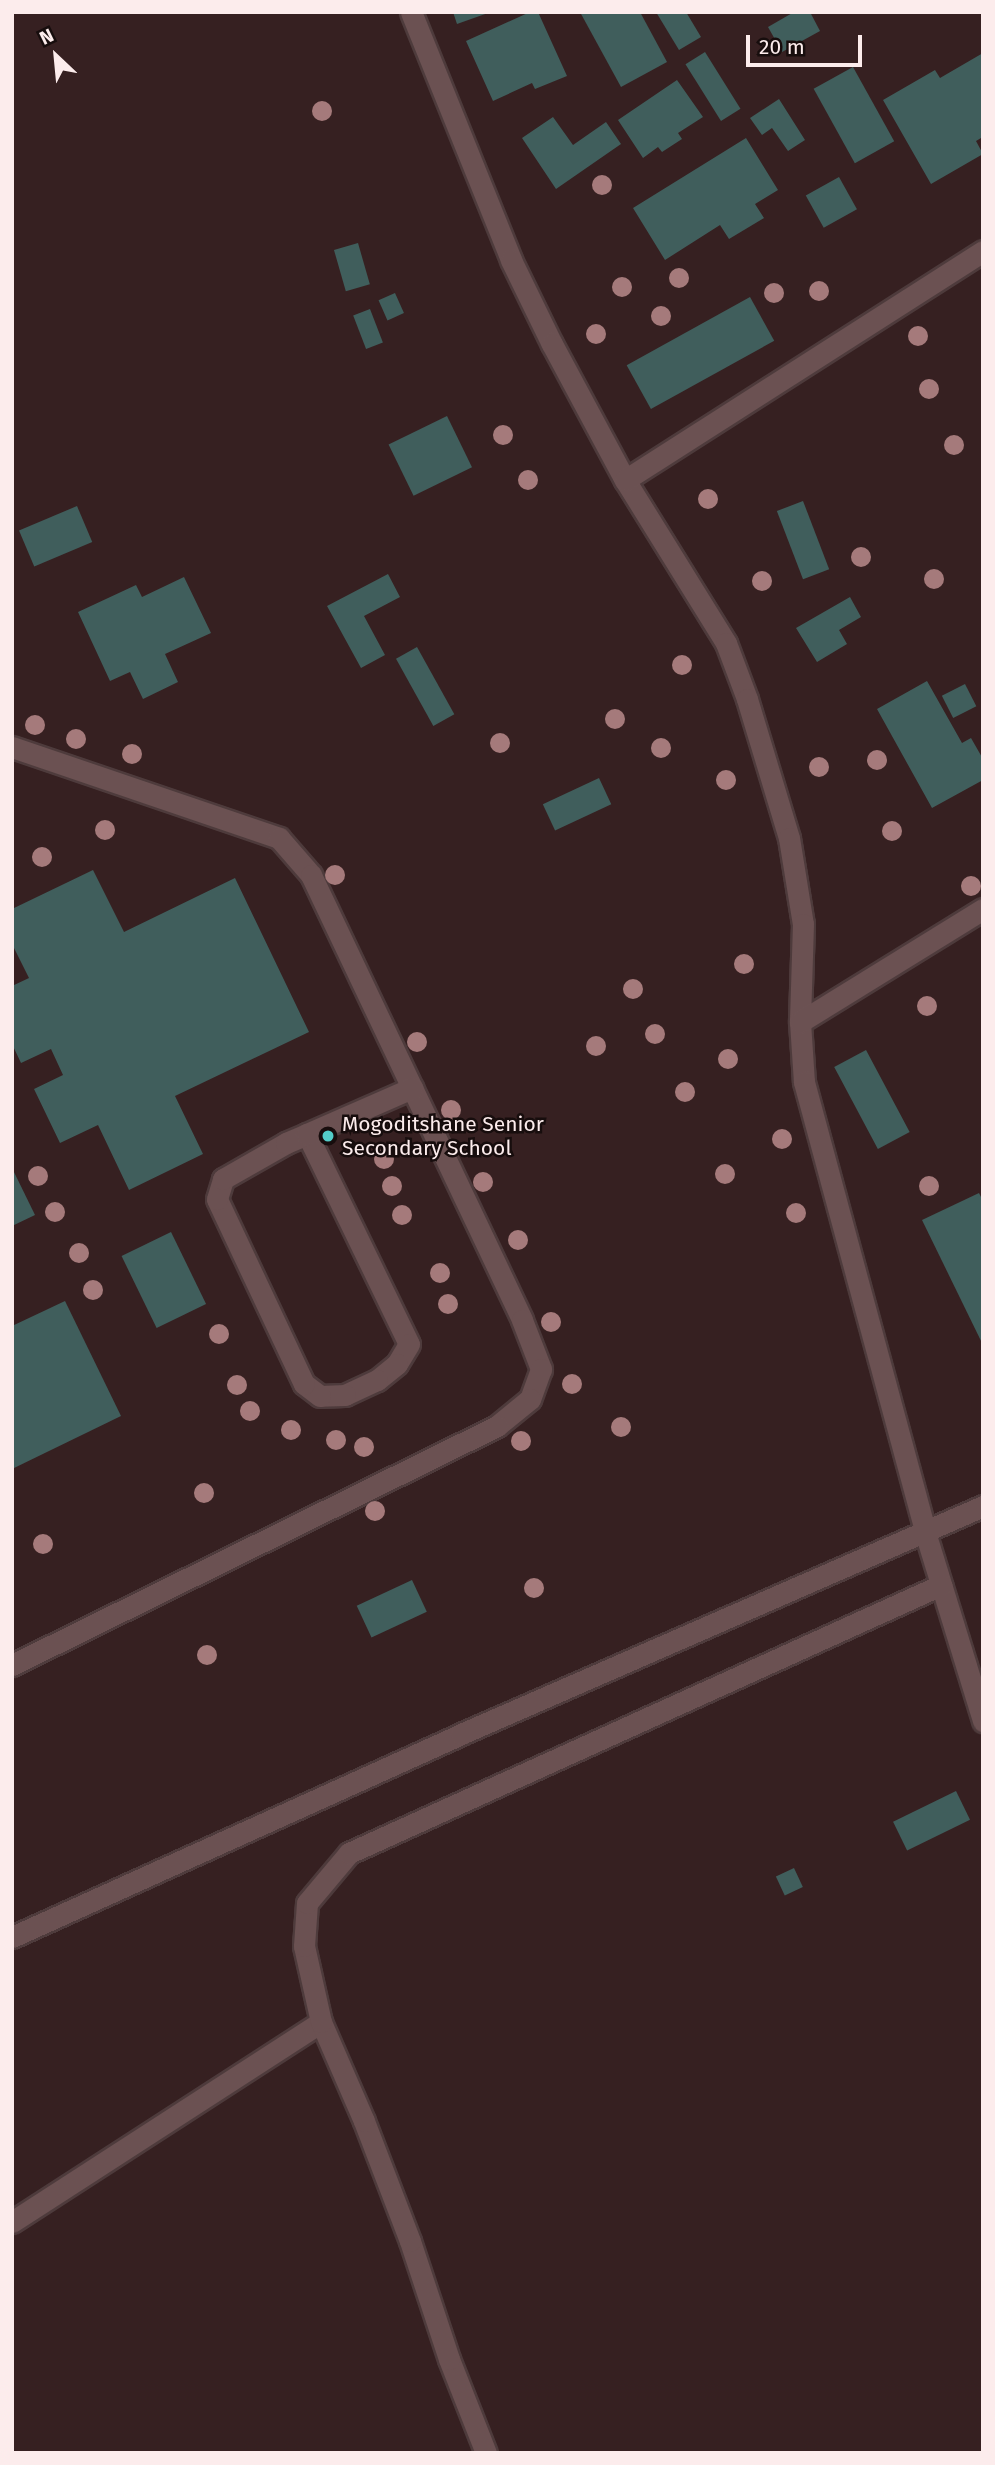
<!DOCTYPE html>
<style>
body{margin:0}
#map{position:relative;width:995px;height:2465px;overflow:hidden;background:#362021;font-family:"Fira Sans",sans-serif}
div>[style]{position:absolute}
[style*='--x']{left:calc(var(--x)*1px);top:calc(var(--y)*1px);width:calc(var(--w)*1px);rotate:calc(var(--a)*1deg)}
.building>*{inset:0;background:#405e5c;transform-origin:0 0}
.roads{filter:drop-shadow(2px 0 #4e3b3c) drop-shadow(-2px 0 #4e3b3c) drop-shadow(0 2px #4e3b3c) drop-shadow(0 -2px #4e3b3c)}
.lane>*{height:21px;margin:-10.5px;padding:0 10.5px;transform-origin:10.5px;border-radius:10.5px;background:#6b5152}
.street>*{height:21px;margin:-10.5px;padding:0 10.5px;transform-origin:10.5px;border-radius:10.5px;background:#6b5152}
.trees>*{width:20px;height:20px;margin:-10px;border-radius:50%;background:#a57a7b}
.dots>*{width:19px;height:19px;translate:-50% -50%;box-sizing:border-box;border:4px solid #170d0d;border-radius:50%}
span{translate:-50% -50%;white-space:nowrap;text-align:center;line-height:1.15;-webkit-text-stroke:5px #170d0d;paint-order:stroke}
.poi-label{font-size:21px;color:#fcecec}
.left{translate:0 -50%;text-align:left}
.frame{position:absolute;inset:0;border:14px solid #fcecec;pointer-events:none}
.north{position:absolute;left:21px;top:21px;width:70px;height:70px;-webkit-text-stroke:5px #170d0d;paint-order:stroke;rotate:334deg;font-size:19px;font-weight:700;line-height:28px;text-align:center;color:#fcecec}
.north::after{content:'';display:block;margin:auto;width:24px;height:32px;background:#fcecec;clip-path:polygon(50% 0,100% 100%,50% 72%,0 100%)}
.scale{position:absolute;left:746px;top:35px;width:116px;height:32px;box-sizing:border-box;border:4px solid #fcecec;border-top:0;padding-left:9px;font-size:21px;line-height:24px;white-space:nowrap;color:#fcecec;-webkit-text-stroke:5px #170d0d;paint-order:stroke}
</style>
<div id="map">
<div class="building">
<i style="clip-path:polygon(453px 12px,488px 12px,488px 13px,457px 24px)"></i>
<i style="clip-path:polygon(530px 12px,538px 12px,567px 76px,535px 89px,532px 83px,493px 101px,466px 41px)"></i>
<i style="clip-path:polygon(580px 12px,640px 12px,667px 62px,621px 87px)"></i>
<i style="clip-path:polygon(656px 12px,686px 12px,701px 37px,679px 50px)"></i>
<i style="clip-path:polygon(794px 12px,810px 12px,820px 31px,782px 52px,768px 27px)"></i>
<i style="left:705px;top:52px;width:67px;height:23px;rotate:58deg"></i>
<i style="clip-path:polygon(983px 53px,983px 141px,981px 138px,976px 141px,983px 154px,931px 184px,883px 100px,935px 70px,940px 78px)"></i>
<i style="left:853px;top:67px;width:85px;height:45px;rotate:61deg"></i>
<i style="clip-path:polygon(677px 80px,703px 117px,678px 133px,682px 139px,662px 152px,658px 147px,643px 158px,618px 120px)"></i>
<i style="clip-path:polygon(779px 99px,805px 140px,788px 151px,772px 128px,762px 135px,750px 118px)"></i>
<i style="clip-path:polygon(553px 117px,573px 145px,606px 122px,621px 144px,556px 189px,522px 138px)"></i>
<i style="clip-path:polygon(746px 138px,778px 190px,755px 204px,764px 218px,729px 239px,720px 225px,665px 260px,633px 208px)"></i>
<i style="left:839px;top:177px;width:37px;height:38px;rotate:61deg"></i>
<i style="left:358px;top:243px;width:43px;height:25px;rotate:74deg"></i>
<i style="left:395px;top:293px;width:22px;height:18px;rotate:66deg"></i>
<i style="left:750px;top:297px;width:50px;height:141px;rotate:61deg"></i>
<i style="left:370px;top:309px;width:36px;height:18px;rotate:69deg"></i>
<i style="left:447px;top:416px;width:57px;height:65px;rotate:64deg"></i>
<i style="left:803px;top:501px;width:73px;height:28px;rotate:69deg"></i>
<i style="left:77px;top:506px;width:39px;height:63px;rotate:67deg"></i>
<i style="clip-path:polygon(388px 574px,400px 597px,364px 616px,385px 655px,361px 668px,327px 606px)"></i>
<i style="clip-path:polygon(184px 577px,211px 633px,165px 654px,178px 682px,143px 699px,130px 672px,110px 681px,78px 612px,136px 585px,142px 597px)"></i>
<i style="clip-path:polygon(850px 597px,861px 617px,839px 630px,847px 644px,817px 662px,796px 628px)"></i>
<i style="left:417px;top:647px;width:77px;height:24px;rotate:61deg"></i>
<i style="clip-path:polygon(927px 681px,962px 743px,971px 738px,983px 759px,983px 780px,932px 808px,877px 709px)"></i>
<i style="left:965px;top:684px;width:25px;height:26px;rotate:63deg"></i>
<i style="left:599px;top:778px;width:29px;height:62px;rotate:65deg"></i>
<i style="clip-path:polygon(93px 870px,124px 932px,235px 878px,309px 1032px,175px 1096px,203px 1154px,129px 1190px,98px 1125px,60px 1143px,34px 1089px,63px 1075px,51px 1049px,21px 1063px,12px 1044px,12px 986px,29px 978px,12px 944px,12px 909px)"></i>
<i style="left:866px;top:1050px;width:93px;height:36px;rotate:62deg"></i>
<i style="clip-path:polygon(12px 1168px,35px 1215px,12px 1226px)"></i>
<i style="clip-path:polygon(979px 1193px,983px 1201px,983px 1345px,922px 1220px)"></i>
<i style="left:171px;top:1232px;width:80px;height:55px;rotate:64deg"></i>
<i style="clip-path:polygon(65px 1301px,121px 1416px,12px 1469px,12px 1326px)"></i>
<i style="left:412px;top:1580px;width:35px;height:61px;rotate:65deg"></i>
<i style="left:956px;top:1791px;width:32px;height:70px;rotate:64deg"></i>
<i style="left:794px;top:1868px;width:21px;height:20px;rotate:65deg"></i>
</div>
<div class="roads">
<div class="lane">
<i style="--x:12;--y:747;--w:282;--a:18.8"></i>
<i style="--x:279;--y:838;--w:49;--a:49.1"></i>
<i style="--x:311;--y:875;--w:492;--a:64.6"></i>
<i style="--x:522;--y:1320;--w:53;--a:68.8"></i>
<i style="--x:541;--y:1369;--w:32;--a:110"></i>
<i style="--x:530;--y:1399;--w:43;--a:140.7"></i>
<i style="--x:497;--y:1426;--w:541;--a:153.77"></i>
<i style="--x:307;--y:1134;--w:233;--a:64.1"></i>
<i style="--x:409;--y:1344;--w:23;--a:121"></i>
<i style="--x:397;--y:1364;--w:26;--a:141"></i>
<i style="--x:377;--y:1380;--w:35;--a:155"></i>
<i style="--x:345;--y:1395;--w:25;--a:178"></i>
<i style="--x:320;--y:1396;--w:20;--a:-143"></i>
<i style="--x:304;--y:1384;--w:204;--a:-115.2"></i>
<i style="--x:217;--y:1199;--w:21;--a:-73"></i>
<i style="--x:223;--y:1179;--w:73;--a:-29.7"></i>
<i style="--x:286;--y:1143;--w:23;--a:-23"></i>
<i style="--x:307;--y:1134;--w:115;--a:-23.7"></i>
</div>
<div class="street">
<i style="--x:411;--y:12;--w:267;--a:68"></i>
<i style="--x:511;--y:260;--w:93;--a:64"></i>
<i style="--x:552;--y:344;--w:154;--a:61.8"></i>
<i style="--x:625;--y:480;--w:192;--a:58.2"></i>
<i style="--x:726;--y:643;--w:60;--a:69.4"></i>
<i style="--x:747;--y:699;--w:145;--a:73.2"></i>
<i style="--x:789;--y:838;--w:87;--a:80.8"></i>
<i style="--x:803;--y:924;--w:98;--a:91.8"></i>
<i style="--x:800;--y:1022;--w:60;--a:86.2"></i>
<i style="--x:804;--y:1082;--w:466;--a:74.9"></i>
<i style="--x:925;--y:1532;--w:198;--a:72.9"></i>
<i style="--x:625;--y:480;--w:425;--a:-32.6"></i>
<i style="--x:800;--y:1022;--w:215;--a:-31.7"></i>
<i style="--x:12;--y:1937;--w:493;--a:-24.3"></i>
<i style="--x:461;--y:1734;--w:570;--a:-23.59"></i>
<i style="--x:12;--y:2222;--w:368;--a:-32.9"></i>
<i style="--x:486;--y:2453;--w:101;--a:-111.5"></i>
<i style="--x:449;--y:2359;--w:124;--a:-108.3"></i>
<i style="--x:410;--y:2241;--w:129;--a:-111"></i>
<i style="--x:364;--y:2121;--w:108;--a:-113.5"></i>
<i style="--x:321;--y:2022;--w:78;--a:-102.6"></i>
<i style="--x:304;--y:1946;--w:43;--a:-86"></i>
<i style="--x:307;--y:1903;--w:65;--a:-50"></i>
<i style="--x:349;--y:1853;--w:650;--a:-24.36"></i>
</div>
</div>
<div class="trees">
<i style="left:322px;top:111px"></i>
<i style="left:602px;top:185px"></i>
<i style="left:679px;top:278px"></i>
<i style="left:622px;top:287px"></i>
<i style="left:819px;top:291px"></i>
<i style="left:774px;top:293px"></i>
<i style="left:661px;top:316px"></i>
<i style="left:596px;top:334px"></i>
<i style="left:918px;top:336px"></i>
<i style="left:929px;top:389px"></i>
<i style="left:503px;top:435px"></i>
<i style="left:954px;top:445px"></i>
<i style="left:528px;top:480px"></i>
<i style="left:708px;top:499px"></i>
<i style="left:861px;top:557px"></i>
<i style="left:934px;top:579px"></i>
<i style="left:762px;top:581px"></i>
<i style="left:682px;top:665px"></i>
<i style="left:615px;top:719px"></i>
<i style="left:35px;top:725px"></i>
<i style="left:76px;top:739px"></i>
<i style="left:500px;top:743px"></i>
<i style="left:661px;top:748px"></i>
<i style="left:132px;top:754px"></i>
<i style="left:877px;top:760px"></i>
<i style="left:819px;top:767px"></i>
<i style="left:726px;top:780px"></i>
<i style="left:105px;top:830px"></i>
<i style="left:892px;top:831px"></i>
<i style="left:42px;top:857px"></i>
<i style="left:335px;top:875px"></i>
<i style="left:971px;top:886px"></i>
<i style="left:744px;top:964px"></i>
<i style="left:633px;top:989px"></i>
<i style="left:927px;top:1006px"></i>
<i style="left:655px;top:1034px"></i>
<i style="left:417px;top:1042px"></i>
<i style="left:596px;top:1046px"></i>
<i style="left:728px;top:1059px"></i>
<i style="left:685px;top:1092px"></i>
<i style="left:451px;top:1110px"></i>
<i style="left:782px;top:1139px"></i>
<i style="left:384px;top:1159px"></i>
<i style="left:725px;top:1174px"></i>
<i style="left:38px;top:1176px"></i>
<i style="left:483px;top:1182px"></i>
<i style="left:392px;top:1186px"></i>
<i style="left:929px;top:1186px"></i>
<i style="left:55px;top:1212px"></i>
<i style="left:796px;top:1213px"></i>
<i style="left:402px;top:1215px"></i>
<i style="left:518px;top:1240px"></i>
<i style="left:79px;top:1253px"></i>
<i style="left:440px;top:1273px"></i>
<i style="left:93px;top:1290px"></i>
<i style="left:448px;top:1304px"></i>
<i style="left:551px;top:1322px"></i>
<i style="left:219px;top:1334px"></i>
<i style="left:572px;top:1384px"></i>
<i style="left:237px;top:1385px"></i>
<i style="left:250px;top:1411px"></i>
<i style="left:621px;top:1427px"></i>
<i style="left:291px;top:1430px"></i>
<i style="left:336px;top:1440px"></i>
<i style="left:521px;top:1441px"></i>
<i style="left:364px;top:1447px"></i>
<i style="left:204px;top:1493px"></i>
<i style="left:375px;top:1511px"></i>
<i style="left:43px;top:1544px"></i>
<i style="left:534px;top:1588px"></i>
<i style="left:207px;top:1655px"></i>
</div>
<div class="dots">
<i style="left:328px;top:1136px;background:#53cdc9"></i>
</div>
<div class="poi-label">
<span class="left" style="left:342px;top:1136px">Mogoditshane Senior<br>Secondary School</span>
</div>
<div class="frame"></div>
<div class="north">N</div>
<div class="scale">20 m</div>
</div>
